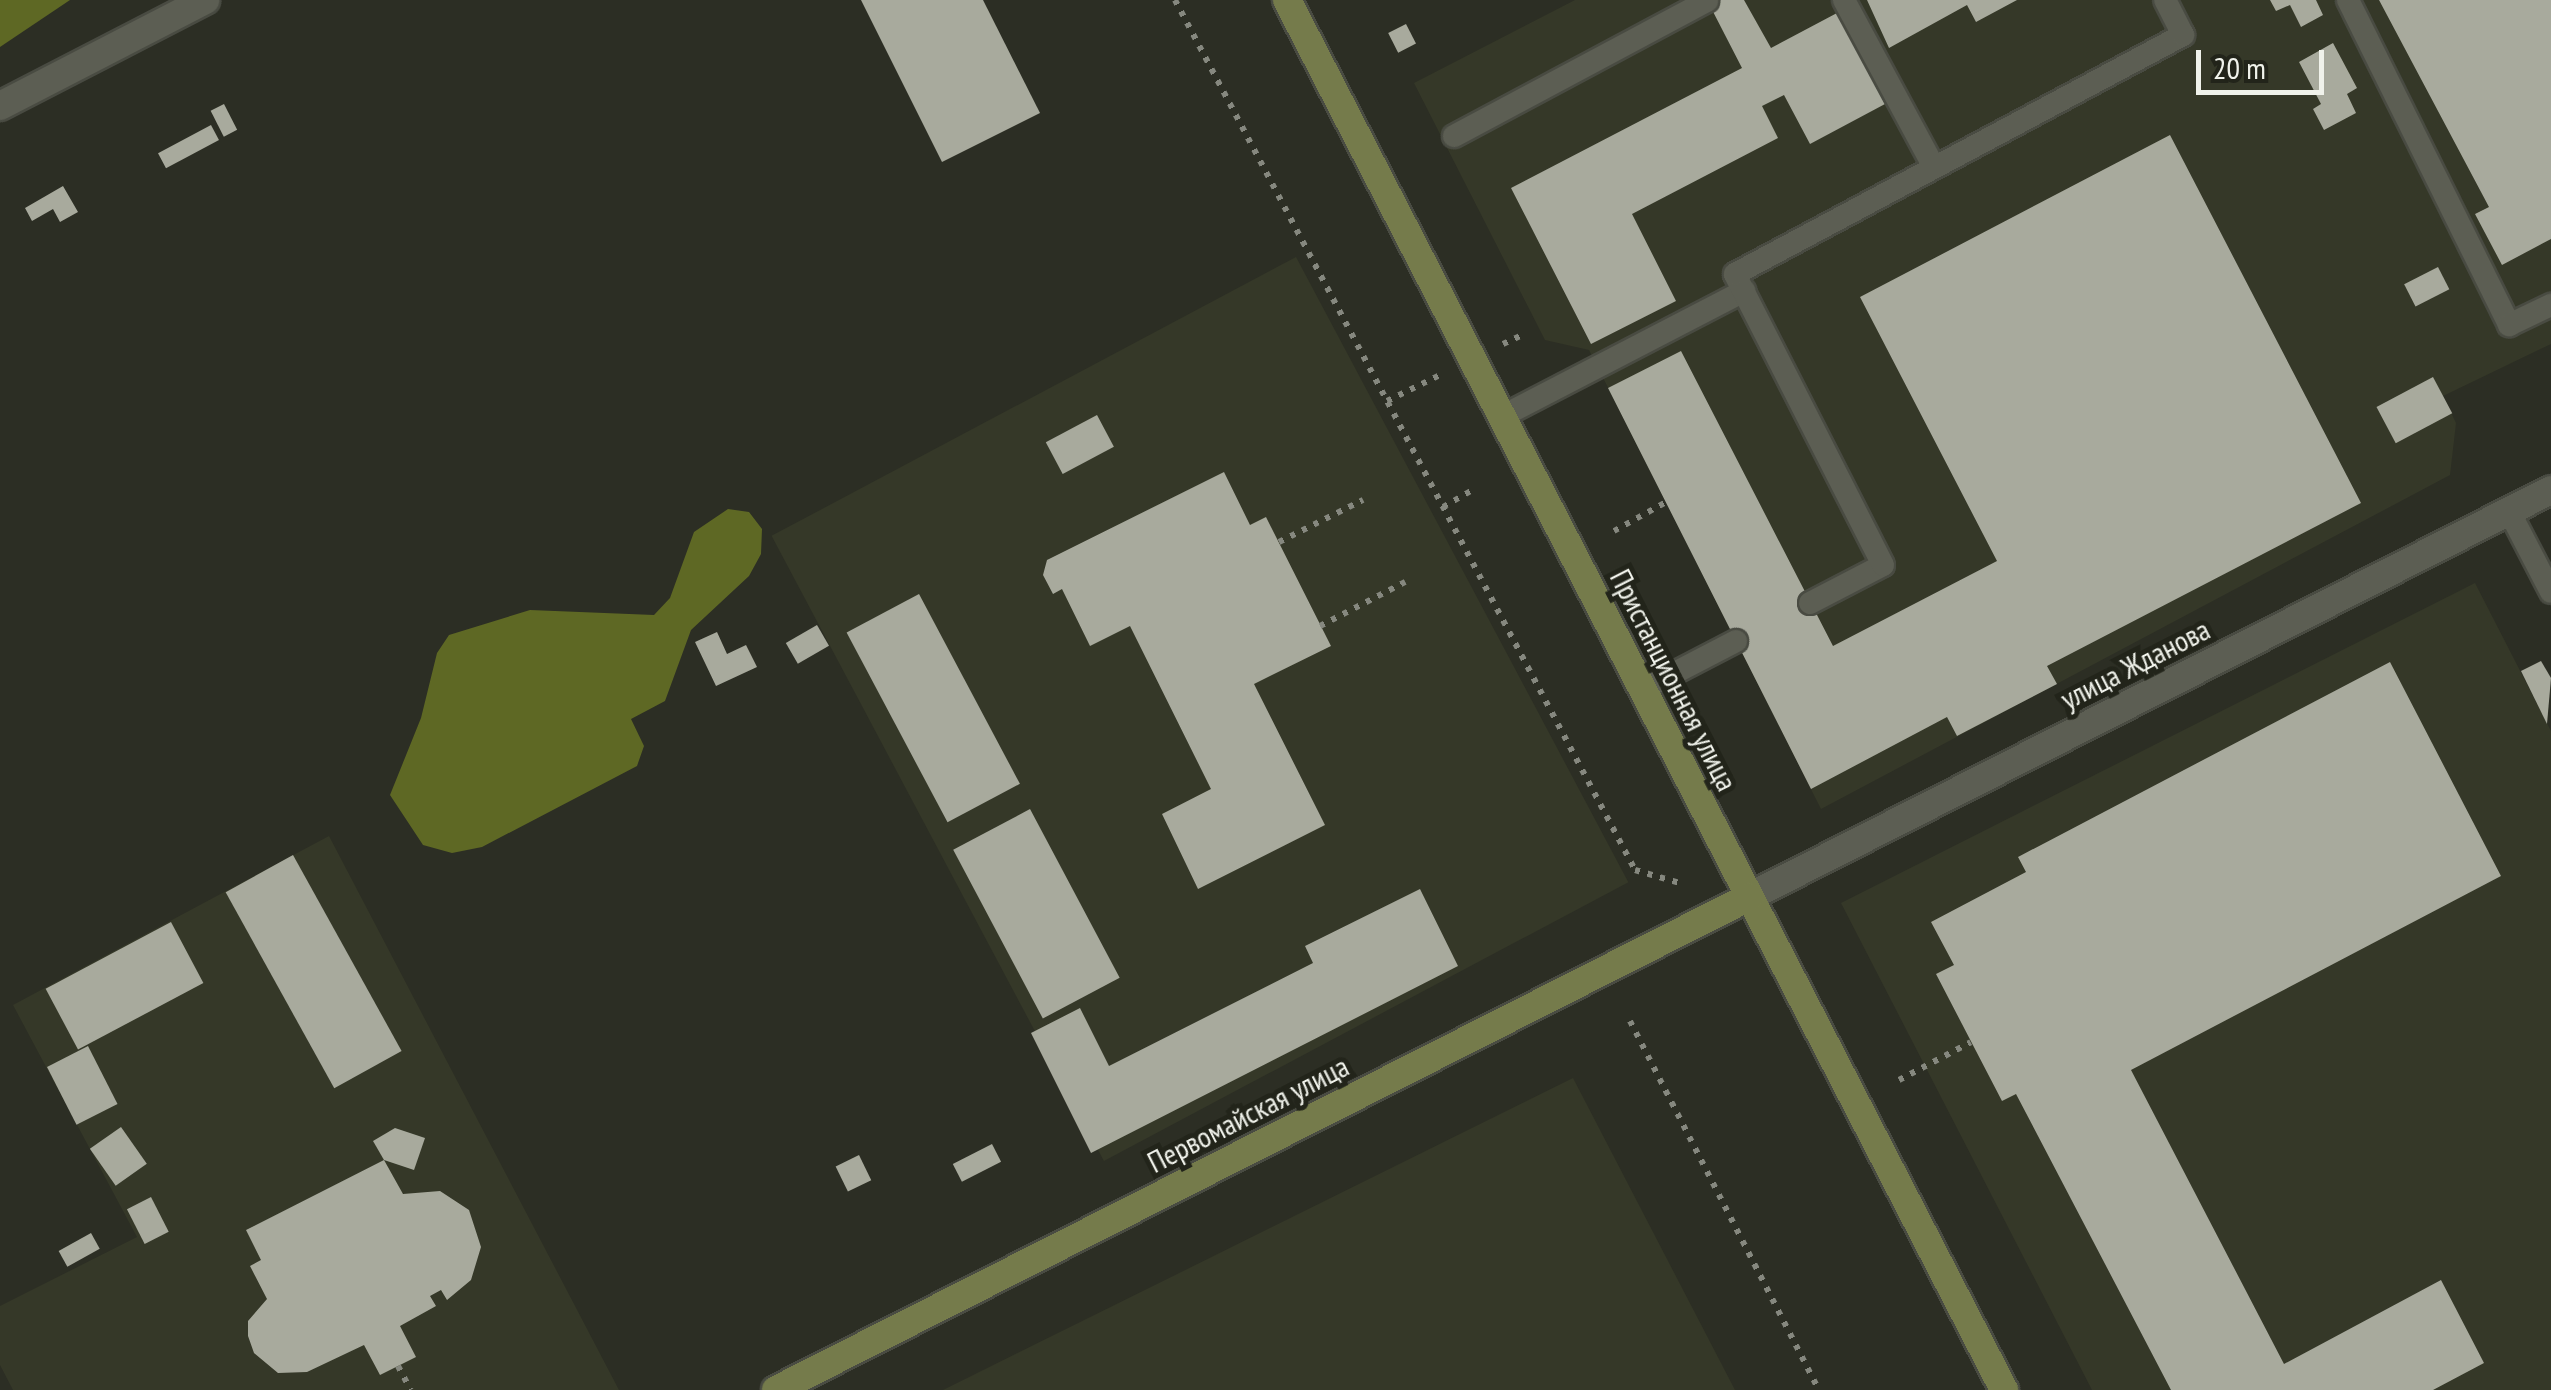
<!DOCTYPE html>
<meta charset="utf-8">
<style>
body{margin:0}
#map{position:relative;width:2551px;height:1390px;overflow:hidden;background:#2c2e24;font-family:"PT Sans Narrow",sans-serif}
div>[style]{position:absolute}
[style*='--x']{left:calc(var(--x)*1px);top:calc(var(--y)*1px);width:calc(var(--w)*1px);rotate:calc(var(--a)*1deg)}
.built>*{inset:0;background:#353828;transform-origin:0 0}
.forest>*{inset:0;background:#5e6824}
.building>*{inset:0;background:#a8aa9d;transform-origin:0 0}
.path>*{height:6px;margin-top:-3px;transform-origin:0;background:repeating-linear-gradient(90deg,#86887f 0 5px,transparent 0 13px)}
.roads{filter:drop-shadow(2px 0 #494b42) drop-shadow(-2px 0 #494b42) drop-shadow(0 2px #494b42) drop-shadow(0 -2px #494b42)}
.service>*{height:22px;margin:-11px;padding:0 11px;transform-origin:11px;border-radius:11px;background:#5c5e53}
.minor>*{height:28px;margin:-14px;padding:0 14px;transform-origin:14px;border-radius:14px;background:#5c5e53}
.tertiary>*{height:28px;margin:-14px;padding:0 14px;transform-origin:14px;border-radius:14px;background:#5c5e53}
.secondary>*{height:28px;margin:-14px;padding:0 14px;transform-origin:14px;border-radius:14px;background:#757b4b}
span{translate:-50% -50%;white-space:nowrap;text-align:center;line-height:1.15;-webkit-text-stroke:10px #22241a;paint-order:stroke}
.street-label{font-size:30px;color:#f0f2eb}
.scale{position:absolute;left:2196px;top:50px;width:128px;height:45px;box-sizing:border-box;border:5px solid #f0f2eb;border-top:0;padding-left:12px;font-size:30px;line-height:35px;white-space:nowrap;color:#f0f2eb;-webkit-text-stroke:8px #22241a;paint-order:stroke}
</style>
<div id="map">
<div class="built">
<i style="clip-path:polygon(1575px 0,2551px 0,2551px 344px,2443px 396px,2456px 423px,2450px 475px,1821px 809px,1589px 350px,1545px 340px,1414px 83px)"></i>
<i style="left:1296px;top:257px;width:708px;height:594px;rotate:62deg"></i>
<i style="clip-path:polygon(2475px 583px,2551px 731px,2551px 1390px,2092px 1390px,1841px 903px)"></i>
<i style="clip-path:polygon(329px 836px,619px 1390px,13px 1390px,0 1365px,0 1306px,137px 1237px,13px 1005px)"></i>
<i style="clip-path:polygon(1573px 1078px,1735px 1390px,943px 1390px)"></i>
</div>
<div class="forest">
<i style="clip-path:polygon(0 0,70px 0,0 47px)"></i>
<i style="clip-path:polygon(728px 509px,749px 512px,762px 529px,761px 554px,749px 576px,691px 630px,665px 701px,631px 719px,644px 746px,637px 766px,482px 847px,452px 853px,423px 845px,390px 795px,421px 718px,437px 653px,449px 635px,530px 610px,654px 615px,670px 598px,694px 532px)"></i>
</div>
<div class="building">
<i style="clip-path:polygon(861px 0,983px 0,1040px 113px,942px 162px)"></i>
<i style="clip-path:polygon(1707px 0,1744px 0,1771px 48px,1837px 13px,1885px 104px,1810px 144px,1784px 95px,1762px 106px,1778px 138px,1632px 214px,1676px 301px,1591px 344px,1511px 188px,1742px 68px)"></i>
<i style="clip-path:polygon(1867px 0,2017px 0,1976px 22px,1967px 5px,1889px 48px)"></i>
<i style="clip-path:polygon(2270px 0,2316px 0,2323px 15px,2301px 27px,2290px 5px,2276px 11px)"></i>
<i style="clip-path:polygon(2379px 0,2551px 0,2551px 239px,2502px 265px,2475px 214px,2489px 207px)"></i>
<i style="left:1406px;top:24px;width:22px;height:20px;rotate:63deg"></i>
<i style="clip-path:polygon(2333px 43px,2357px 88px,2347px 94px,2356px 113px,2324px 130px,2313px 109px,2321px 104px,2299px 62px)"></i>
<i style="left:224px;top:104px;width:29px;height:15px;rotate:63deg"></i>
<i style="left:211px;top:125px;width:17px;height:60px;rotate:62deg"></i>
<i style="clip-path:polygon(2170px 135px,2361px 503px,2047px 666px,2057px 684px,1957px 736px,1947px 717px,1811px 789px,1608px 388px,1681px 351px,1833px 646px,1997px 561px,1860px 297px)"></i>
<i style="clip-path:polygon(63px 186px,78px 212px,60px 222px,53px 209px,32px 221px,25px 208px)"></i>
<i style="left:2438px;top:267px;width:25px;height:38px;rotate:63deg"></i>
<i style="left:2433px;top:377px;width:41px;height:64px;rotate:62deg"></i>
<i style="left:1097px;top:415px;width:36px;height:58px;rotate:62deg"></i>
<i style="clip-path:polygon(1224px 472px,1250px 525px,1266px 517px,1331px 646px,1254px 684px,1325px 825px,1198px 889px,1162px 814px,1211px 789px,1130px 626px,1090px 646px,1062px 589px,1053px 594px,1043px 575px,1047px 560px)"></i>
<i style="left:919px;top:594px;width:215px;height:82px;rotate:62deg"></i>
<i style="left:817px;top:625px;width:24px;height:36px;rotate:60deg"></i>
<i style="clip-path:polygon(717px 632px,727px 654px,746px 645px,757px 667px,716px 686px,695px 642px)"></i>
<i style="clip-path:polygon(2541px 661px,2551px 678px,2547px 724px,2521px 671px)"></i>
<i style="clip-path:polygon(2390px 662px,2501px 876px,2131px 1070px,2284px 1364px,2441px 1280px,2484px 1363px,2433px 1390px,2171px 1390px,2016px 1094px,2002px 1101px,1936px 974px,1954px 965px,1931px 922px,2026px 872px,2018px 857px)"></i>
<i style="left:1030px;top:809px;width:191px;height:87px;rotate:62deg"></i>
<i style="left:293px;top:855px;width:224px;height:77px;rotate:61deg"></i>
<i style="clip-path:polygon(1420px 889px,1458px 966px,1091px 1153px,1031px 1033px,1080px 1008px,1109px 1066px,1313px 963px,1305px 946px)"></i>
<i style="left:171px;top:922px;width:69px;height:142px;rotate:62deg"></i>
<i style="left:88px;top:1046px;width:65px;height:46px;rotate:63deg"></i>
<i style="left:121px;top:1127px;width:45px;height:38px;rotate:55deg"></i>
<i style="clip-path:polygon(395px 1128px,425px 1138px,414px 1170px,384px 1160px,373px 1141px)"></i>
<i style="left:992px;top:1144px;width:20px;height:44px;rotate:63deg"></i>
<i style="left:859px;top:1155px;width:28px;height:26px;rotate:64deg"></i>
<i style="clip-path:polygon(384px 1160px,403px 1194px,440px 1191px,469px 1210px,481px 1247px,471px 1280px,447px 1300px,441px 1290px,430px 1296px,436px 1306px,400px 1326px,416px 1357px,380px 1375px,364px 1345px,307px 1372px,278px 1373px,254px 1353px,248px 1336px,248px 1321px,267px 1299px,250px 1266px,261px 1260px,246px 1230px)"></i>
<i style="left:151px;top:1197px;width:39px;height:27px;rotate:63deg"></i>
<i style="left:91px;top:1233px;width:18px;height:37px;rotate:61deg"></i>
</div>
<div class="path">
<i style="--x:1175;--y:0;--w:984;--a:62.13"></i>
<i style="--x:1635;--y:870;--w:47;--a:16.1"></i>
<i style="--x:1503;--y:344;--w:23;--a:-25"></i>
<i style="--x:1387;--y:401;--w:61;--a:-26.1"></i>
<i style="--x:1443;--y:507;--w:34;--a:-30"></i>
<i style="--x:1614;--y:531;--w:60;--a:-29.1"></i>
<i style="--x:1279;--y:542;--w:94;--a:-26.6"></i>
<i style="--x:1320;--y:626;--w:96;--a:-27.4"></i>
<i style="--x:1630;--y:1021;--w:415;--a:62.9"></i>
<i style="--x:1899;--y:1080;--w:81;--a:-27.8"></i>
<i style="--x:398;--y:1366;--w:27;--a:62"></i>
</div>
<div class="roads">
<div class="service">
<i style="--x:1844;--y:0;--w:190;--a:61.7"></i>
<i style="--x:2348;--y:0;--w:363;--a:63.6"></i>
<i style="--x:2509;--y:325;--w:47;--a:-25.5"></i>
<i style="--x:1454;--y:136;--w:287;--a:-28.1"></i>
<i style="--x:1501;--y:417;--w:274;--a:-27.4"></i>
<i style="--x:2509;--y:511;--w:91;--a:62.6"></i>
<i style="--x:1810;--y:603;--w:82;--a:-27.5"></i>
<i style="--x:1883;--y:565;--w:326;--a:-117"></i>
<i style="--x:1735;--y:274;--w:508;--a:-28.08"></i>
<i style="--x:2183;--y:35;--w:39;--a:-117"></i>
<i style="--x:1642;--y:690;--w:106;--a:-27.5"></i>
</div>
<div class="minor">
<i style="--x:1749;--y:897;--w:899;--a:-26.91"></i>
</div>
<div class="tertiary">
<i style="--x:0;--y:106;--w:231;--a:-27.3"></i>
</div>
<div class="secondary">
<i style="--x:1287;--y:0;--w:1564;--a:62.71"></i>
<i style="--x:776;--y:1390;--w:1091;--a:-26.87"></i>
</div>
</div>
<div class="street-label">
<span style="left:2135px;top:664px;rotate:-27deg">улица Жданова</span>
<span style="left:1674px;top:680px;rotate:63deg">Пристанционная улица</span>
<span style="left:1248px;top:1114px;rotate:-27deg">Первомайская улица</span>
</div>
<div class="scale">20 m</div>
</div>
